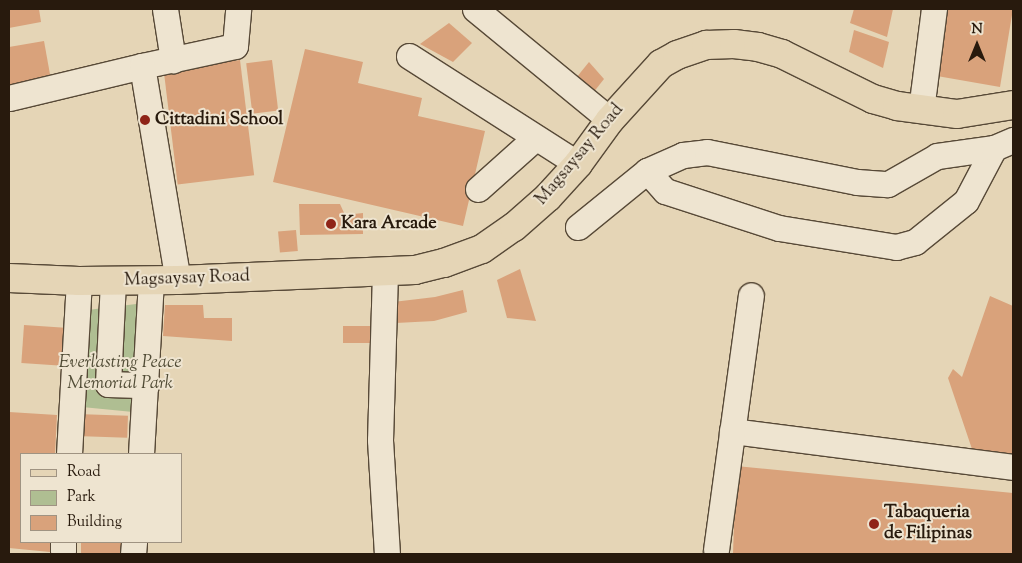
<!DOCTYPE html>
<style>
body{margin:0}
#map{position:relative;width:1022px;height:563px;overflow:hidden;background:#e5d5b6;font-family:"Sorts Mill Goudy",serif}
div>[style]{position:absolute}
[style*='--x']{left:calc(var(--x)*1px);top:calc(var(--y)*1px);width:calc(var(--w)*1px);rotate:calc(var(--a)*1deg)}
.green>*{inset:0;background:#afbe92}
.building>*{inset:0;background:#d9a27b;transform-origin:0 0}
.roads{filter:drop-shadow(1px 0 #574937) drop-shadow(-1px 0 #574937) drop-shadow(0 1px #574937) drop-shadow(0 -1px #574937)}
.minor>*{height:25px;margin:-12.5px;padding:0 12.5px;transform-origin:12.5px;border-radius:12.5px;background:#eee4d0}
.major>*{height:28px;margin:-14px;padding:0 14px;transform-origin:14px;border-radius:14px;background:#e5d5b6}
.dots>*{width:14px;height:14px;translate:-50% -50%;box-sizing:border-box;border:2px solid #eee4d0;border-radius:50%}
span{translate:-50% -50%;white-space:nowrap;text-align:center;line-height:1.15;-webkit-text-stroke:4px #eee4d0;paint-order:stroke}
.poi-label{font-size:18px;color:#281a0d;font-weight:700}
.left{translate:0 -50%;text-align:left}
.street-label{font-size:18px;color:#281a0d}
.park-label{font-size:18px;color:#504b35;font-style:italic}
.frame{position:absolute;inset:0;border:10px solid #281a0d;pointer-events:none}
.legend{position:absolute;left:20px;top:453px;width:162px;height:90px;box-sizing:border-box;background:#eee4d0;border:1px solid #9f9382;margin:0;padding:6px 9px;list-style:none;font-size:15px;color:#281a0d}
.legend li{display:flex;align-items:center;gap:10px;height:25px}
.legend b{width:25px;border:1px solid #9f9382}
.north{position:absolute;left:952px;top:20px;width:50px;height:50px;-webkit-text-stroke:4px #eee4d0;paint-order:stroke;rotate:0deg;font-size:14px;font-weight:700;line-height:20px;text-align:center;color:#281a0d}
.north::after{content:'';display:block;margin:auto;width:18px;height:22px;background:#281a0d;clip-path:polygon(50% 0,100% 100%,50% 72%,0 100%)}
</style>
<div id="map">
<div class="green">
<i style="clip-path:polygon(160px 301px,133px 412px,82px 407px,88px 310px)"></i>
</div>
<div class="building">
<i style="clip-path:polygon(9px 9px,39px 9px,41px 22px,9px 28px)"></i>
<i style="clip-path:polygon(854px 9px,893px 9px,887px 37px,850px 23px)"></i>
<i style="clip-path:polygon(945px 9px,1013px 9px,1000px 87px,937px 76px)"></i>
<i style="clip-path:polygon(449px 23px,472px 43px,453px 62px,420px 44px)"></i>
<i style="clip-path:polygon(854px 30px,889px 42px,883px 68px,849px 52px)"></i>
<i style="clip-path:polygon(44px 41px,51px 80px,9px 88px,9px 47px)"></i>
<i style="clip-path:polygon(305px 49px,363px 62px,358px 83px,422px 98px,418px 116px,485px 131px,463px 226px,273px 182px)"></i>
<i style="left:240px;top:60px;width:116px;height:77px;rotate:83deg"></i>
<i style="left:272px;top:60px;width:51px;height:26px;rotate:83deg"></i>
<i style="clip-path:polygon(589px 62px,604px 79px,589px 98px,572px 83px)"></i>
<i style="clip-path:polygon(299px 204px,340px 204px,345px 215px,363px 213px,363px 234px,300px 235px)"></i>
<i style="left:296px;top:230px;width:21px;height:18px;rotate:85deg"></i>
<i style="clip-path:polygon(520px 269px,536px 321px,507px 318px,497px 280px)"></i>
<i style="clip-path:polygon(463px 290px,467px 312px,434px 321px,396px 323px,393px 302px,435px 297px)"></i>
<i style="clip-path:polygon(990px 296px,1013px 306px,1013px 458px,973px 452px,948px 378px,953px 369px,962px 377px)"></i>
<i style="clip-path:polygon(165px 305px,203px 305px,204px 318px,232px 318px,232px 341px,163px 336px)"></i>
<i style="left:24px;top:325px;width:41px;height:38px;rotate:4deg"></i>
<i style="left:377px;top:326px;width:17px;height:34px;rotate:90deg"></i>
<i style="clip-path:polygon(9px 412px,57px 415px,55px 454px,21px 454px,21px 542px,50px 542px,50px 552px,9px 548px)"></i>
<i style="left:77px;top:414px;width:51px;height:22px;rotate:2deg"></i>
<i style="clip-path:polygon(736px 466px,1013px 493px,1013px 554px,733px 554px)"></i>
<i style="left:81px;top:542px;width:42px;height:12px"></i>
</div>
<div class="roads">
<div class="minor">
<i style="--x:165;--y:9;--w:52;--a:81.1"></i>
<i style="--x:475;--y:9;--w:175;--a:39.4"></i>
<i style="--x:409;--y:56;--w:201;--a:32.6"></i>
<i style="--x:142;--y:66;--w:95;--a:-12.1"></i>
<i style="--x:235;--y:46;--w:37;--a:-85"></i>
<i style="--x:9;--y:98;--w:137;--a:-13.5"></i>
<i style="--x:142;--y:66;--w:217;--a:80.5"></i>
<i style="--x:921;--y:110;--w:102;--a:-82.7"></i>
<i style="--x:647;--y:171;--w:27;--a:48"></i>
<i style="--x:665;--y:191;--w:120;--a:18"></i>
<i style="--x:779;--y:228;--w:119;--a:9.2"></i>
<i style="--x:896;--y:247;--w:20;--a:-15"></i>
<i style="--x:915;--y:242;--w:65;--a:-38.8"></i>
<i style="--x:966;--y:201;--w:60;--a:-62.2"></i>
<i style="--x:478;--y:189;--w:76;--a:-41.8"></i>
<i style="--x:578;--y:227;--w:89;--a:-39.1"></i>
<i style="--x:647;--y:171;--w:39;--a:-24"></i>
<i style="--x:683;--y:155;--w:24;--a:-7"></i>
<i style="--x:707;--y:152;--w:153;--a:11.3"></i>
<i style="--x:857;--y:182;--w:31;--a:4"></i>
<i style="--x:888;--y:184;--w:56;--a:-29.7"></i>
<i style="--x:937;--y:156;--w:58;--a:-8"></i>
<i style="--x:994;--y:148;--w:21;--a:-23"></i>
<i style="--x:385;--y:272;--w:168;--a:91.7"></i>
<i style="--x:380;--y:440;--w:114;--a:86.5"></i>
<i style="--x:113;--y:281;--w:103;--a:92.8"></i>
<i style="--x:108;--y:384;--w:38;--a:2"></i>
<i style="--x:732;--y:431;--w:283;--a:7.3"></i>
<i style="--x:69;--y:454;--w:173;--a:-86.7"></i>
<i style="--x:141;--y:454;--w:174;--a:-86.7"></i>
<i style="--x:716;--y:550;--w:257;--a:-82.2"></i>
<i style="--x:63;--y:551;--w:9;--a:-90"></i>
<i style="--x:133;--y:554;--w:12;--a:-85"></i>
</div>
<div class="major">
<i style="--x:9;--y:278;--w:70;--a:2.5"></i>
<i style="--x:79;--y:281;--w:99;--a:-0.6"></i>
<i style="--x:178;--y:280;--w:237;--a:-2.4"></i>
<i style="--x:415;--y:270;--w:30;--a:-14"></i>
<i style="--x:444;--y:263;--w:40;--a:-20.2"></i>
<i style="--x:482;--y:249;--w:39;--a:-35"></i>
<i style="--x:514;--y:227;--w:45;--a:-41.4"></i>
<i style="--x:548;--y:197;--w:45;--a:-47.7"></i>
<i style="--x:578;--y:164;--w:54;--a:-54"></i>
<i style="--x:610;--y:120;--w:76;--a:-47.7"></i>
<i style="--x:661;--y:64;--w:18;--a:-29"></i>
<i style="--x:677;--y:55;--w:31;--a:-19"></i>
<i style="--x:706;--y:45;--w:28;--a:-2"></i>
<i style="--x:734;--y:44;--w:24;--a:7"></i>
<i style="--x:758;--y:47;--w:25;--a:16"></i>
<i style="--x:782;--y:54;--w:102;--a:26.3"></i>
<i style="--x:873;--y:99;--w:25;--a:16"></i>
<i style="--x:897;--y:106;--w:61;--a:7.6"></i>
<i style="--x:957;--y:114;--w:57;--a:-9.1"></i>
</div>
</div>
<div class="dots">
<i style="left:145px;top:120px;background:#8f2418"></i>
<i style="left:331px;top:224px;background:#8f2418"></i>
<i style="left:874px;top:524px;background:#8f2418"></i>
</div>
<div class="poi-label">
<span class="left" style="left:155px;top:120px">Cittadini School</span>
<span class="left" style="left:341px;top:224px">Kara Arcade</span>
<span class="left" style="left:884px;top:524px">Tabaqueria<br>de Filipinas</span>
</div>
<div class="street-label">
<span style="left:580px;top:155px;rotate:-50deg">Magsaysay Road</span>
<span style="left:187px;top:279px;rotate:-2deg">Magsaysay Road</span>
</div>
<div class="park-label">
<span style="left:120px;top:374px">Everlasting Peace<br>Memorial Park</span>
</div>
<div class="frame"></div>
<ul class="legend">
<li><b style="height:6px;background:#e5d5b6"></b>Road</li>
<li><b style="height:14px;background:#afbe92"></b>Park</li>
<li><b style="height:14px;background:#d9a27b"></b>Building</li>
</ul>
<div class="north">N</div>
</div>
